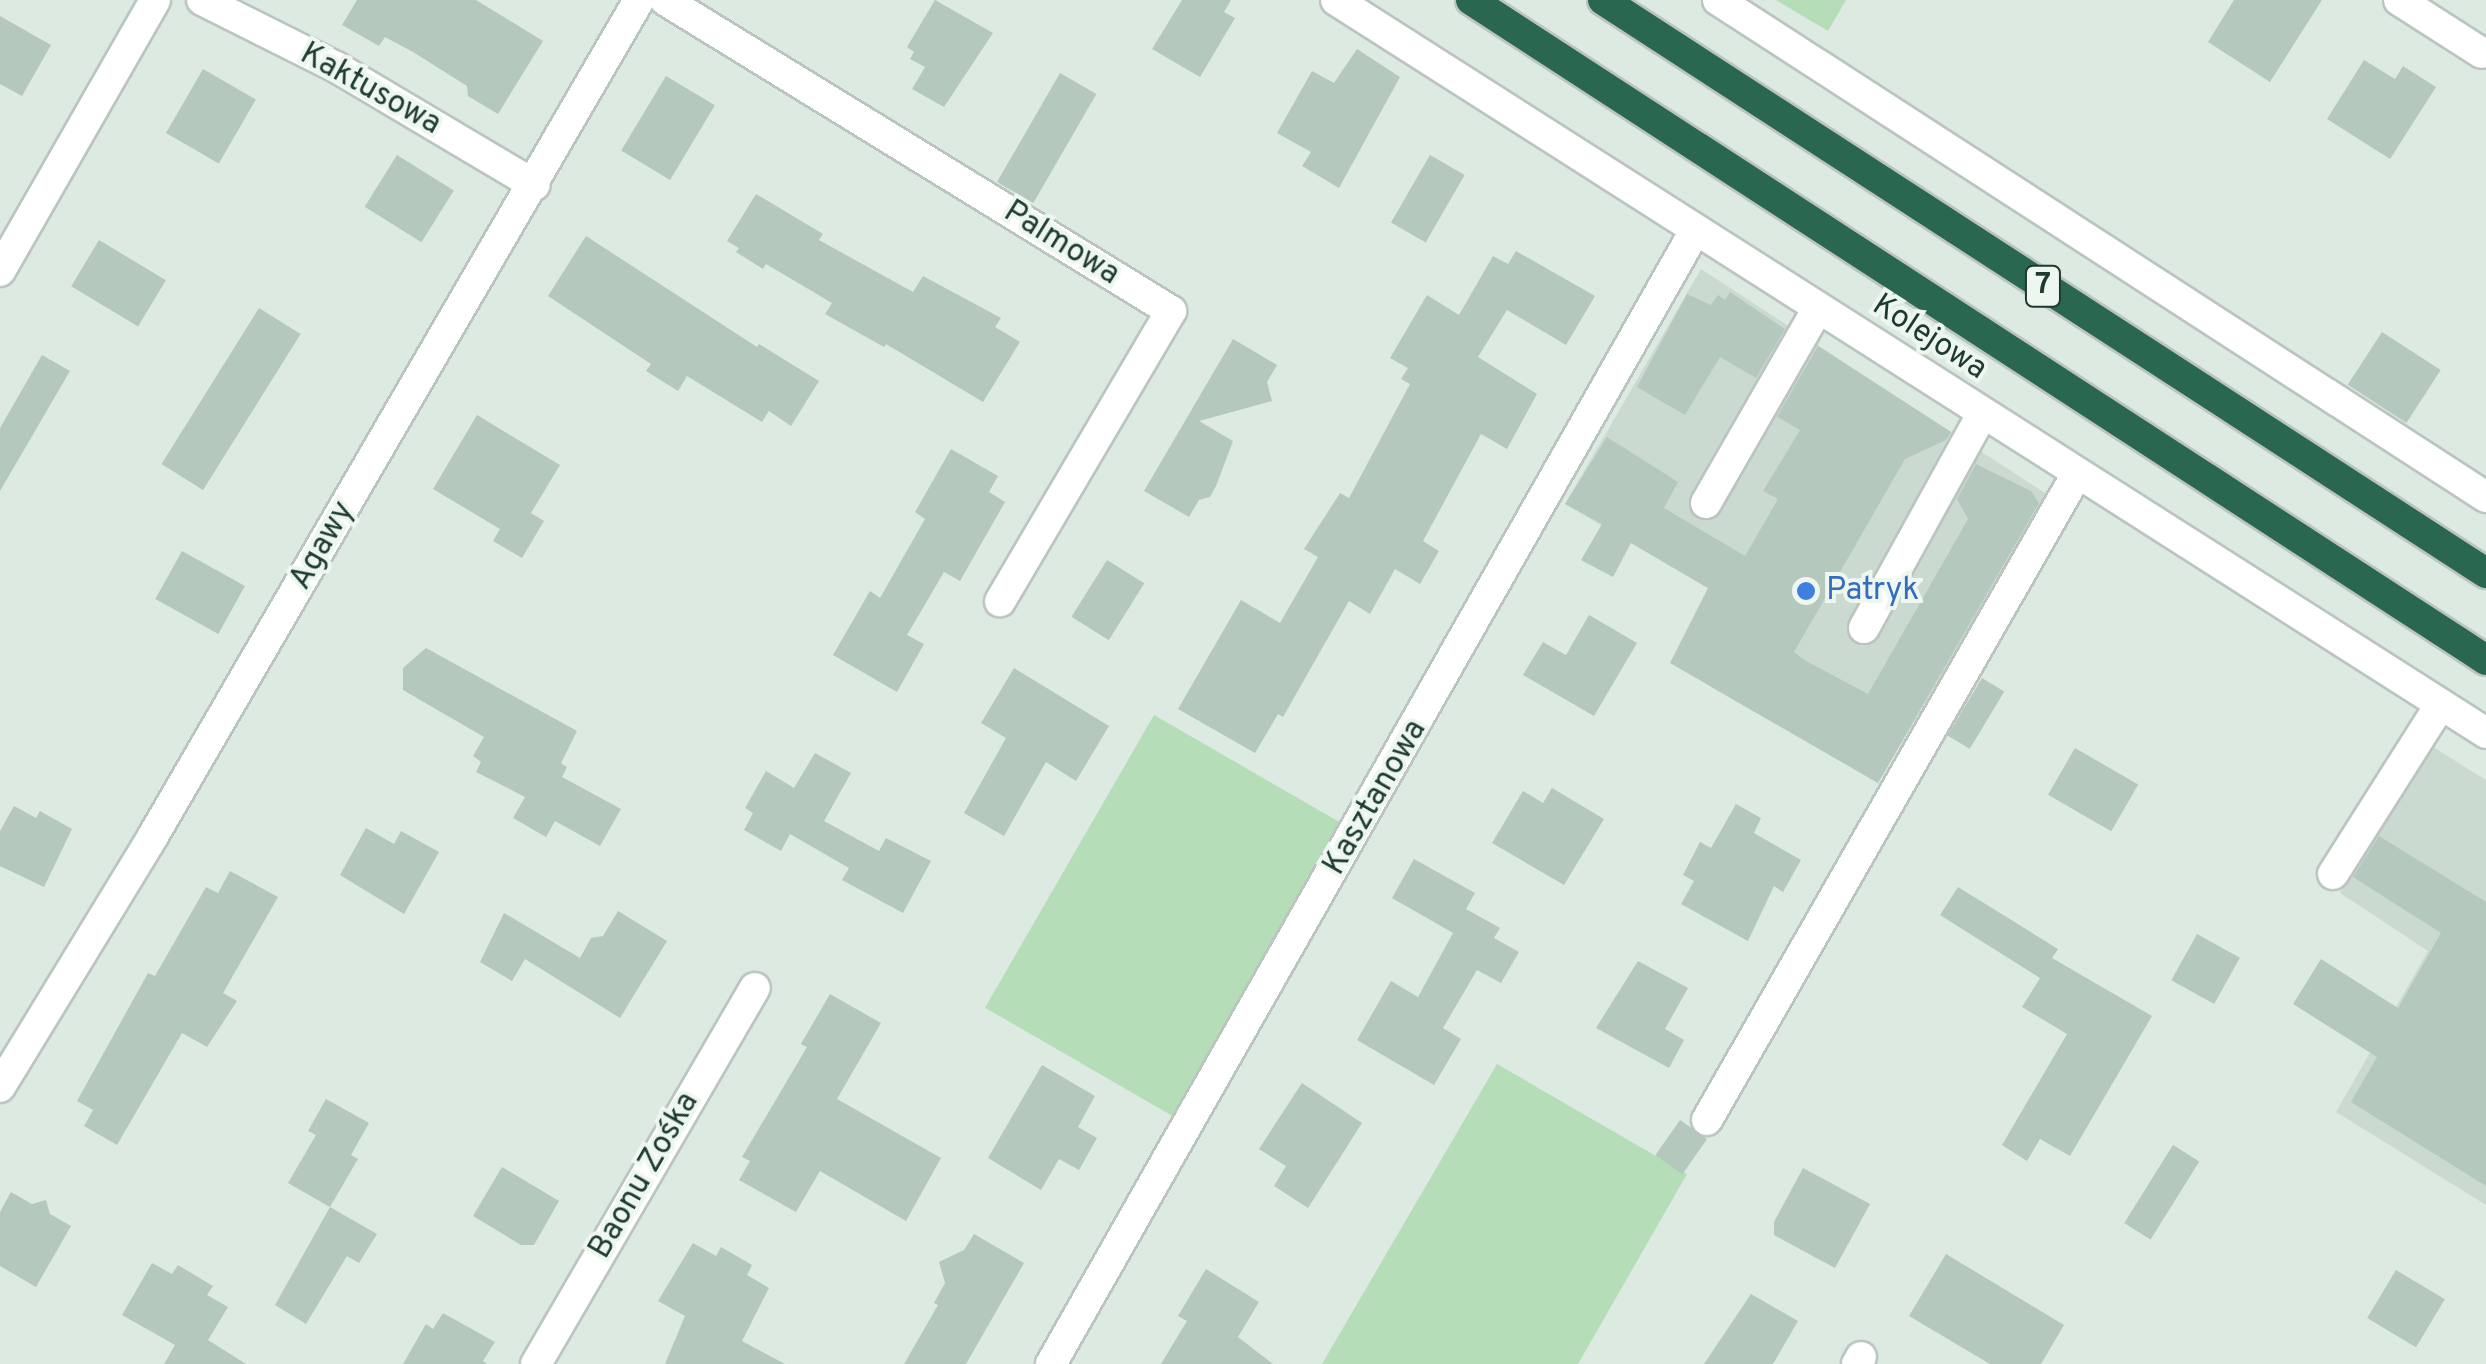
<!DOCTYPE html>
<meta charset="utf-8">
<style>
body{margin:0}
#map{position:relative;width:2486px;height:1364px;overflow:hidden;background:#ddeae2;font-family:Overpass,sans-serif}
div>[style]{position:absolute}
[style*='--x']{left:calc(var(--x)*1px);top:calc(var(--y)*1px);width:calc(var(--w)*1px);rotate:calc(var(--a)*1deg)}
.built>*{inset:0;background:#cbdad1}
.green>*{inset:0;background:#b4ddb8;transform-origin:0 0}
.building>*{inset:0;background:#b5c8bd;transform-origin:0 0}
.roads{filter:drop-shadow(2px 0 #bcc4c0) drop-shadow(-2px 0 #bcc4c0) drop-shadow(0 2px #bcc4c0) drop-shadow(0 -2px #bcc4c0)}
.minor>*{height:30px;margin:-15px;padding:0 15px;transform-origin:15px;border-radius:15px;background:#fff}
.highway>*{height:30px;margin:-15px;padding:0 15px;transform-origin:15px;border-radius:15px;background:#296750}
.dots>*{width:28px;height:28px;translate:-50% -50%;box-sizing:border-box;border:5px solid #edf7f0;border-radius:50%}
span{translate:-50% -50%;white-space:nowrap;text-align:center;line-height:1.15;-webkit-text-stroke:8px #edf7f0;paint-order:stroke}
.shield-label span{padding:2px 8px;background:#edf7f0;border:2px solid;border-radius:8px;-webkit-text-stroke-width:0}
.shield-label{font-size:30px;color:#1e3a2e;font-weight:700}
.street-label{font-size:32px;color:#1e3a2e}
.shop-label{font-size:32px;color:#366cbe}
.left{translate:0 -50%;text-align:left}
</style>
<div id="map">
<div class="built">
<i style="clip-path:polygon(1701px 269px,2048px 495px,1878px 783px,1711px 687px,1753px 615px,1565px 504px)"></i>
<i style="clip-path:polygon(2430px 745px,2486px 780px,2486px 1205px,2336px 1112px,2428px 951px,2340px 893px)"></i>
</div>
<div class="green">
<i style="clip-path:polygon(1776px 0,1846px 0,1828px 31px)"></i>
<i style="left:1154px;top:715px;width:216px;height:338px;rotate:30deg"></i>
<i style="clip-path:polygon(1497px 1064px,1687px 1174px,1578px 1364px,1322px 1364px)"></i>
</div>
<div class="building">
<i style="clip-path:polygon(357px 0,476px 0,543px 41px,498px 114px,468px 96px,467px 86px,413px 52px,385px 37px,379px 46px,342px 25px)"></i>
<i style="clip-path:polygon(935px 0,993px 33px,944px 107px,912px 89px,925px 67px,910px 59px,914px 52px,907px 47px)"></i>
<i style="clip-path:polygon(1182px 0,1231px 0,1224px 12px,1235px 18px,1200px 77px,1152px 49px)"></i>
<i style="clip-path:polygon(2234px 0,2322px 0,2270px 82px,2208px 42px)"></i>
<i style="clip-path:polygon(0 16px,51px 45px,22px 96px,0 84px)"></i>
<i style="clip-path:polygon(1357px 49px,1400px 77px,1339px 188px,1302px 166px,1311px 152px,1277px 133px,1312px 71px,1334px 83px)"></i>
<i style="clip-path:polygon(2364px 60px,2395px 79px,2403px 66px,2436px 87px,2390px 159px,2327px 119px)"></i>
<i style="left:203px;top:69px;width:61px;height:74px;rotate:30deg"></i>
<i style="left:1060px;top:73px;width:42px;height:126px;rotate:30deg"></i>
<i style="left:666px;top:76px;width:57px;height:87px;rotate:31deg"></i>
<i style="left:397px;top:155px;width:67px;height:61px;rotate:32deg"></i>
<i style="left:1430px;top:155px;width:40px;height:78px;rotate:30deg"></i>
<i style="clip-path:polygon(756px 194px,823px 234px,819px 240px,913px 292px,923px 276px,1001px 318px,995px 327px,1020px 342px,983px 402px,886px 344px,884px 347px,825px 314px,832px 303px,766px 264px,763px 269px,736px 252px,739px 248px,727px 241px)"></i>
<i style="clip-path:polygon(586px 236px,757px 347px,759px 344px,819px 381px,791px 426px,769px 411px,762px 422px,687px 376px,678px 391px,646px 371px,651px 364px,548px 296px)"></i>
<i style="left:99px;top:240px;width:78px;height:54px;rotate:31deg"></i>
<i style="clip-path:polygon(1516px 251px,1595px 296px,1566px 345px,1507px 310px,1478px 357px,1537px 394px,1507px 449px,1481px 434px,1423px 541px,1439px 551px,1420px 584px,1395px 569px,1370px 614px,1349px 601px,1283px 717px,1278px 714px,1255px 753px,1178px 709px,1241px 600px,1280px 623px,1318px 557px,1304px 549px,1340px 493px,1349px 498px,1410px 384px,1401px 379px,1408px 368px,1390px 358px,1427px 295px,1459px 315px,1493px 256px,1508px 264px)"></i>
<i style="clip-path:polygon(1730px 292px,1785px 329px,1756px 378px,1720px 357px,1685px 415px,1637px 387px,1687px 294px,1711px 305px,1718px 295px,1725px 300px)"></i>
<i style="left:259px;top:308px;width:49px;height:184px;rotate:32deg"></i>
<i style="left:2382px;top:332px;width:70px;height:63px;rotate:33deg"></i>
<i style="clip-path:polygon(1233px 339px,1277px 365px,1267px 382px,1272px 401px,1199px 421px,1233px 441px,1216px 486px,1210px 497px,1199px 500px,1189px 517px,1144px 491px)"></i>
<i style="clip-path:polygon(1818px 346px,1951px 432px,1946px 440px,1905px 459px,1794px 652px,1806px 661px,1868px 694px,1968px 519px,1957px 499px,1976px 464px,2031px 491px,2039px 503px,1878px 783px,1670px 663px,1708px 588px,1631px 543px,1613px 577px,1581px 560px,1602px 524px,1565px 504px,1607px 437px,1678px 482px,1664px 508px,1745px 556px,1778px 499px,1763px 491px,1800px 430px,1777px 417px)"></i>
<i style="clip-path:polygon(42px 355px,70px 371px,0 491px,0 428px)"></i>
<i style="clip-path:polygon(477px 415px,560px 465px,531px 513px,544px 521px,522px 558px,493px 541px,500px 529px,433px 489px)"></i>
<i style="clip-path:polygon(951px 449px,998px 476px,989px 492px,1005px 502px,960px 581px,944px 572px,907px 635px,924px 644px,897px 692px,833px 655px,870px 591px,880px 598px,925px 519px,915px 512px)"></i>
<i style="left:182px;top:551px;width:72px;height:55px;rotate:29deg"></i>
<i style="left:1107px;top:560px;width:44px;height:67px;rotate:32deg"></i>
<i style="clip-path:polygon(1589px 615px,1637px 643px,1594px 716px,1523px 675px,1543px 642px,1566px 655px)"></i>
<i style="clip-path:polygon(426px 648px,577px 731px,561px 763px,567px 767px,562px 777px,621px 809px,600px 846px,555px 821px,546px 837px,513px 818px,525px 797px,476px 772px,481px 762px,473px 756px,484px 737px,403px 690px,403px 668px)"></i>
<i style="clip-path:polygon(1014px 668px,1109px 726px,1076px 781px,1046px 762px,1004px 836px,964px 813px,1006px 738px,981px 723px)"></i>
<i style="left:1982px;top:678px;width:26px;height:67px;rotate:31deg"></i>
<i style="left:2075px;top:748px;width:73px;height:54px;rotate:30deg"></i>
<i style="clip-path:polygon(815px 753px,851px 773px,824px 821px,879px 851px,886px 838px,931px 861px,903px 913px,842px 880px,849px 868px,790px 834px,781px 851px,744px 830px,753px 813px,745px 808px,766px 771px,794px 788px)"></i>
<i style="clip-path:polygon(1552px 788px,1604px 819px,1564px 885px,1492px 843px,1523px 791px,1543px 803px)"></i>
<i style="clip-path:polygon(1736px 804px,1761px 818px,1754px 833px,1801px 860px,1783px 892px,1774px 886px,1748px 941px,1681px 904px,1694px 881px,1683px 875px,1700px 842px,1711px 848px)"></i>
<i style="clip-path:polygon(14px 806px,36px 818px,40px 811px,72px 829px,44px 887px,0 866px,0 831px)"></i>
<i style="clip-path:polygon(366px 828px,394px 844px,401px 831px,439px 852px,404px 914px,340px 875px)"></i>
<i style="clip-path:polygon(2379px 836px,2486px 902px,2486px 1186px,2351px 1102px,2377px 1057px,2293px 1004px,2321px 959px,2398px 1008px,2441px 933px,2353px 877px)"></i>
<i style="clip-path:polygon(1414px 859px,1475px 893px,1466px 909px,1500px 928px,1494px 938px,1519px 952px,1501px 983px,1477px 970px,1443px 1028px,1461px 1039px,1434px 1085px,1357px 1040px,1391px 981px,1418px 997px,1453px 933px,1392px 898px)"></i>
<i style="clip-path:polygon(230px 871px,278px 897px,223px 993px,237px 1001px,207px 1047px,182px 1033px,117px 1145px,84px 1126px,93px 1110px,77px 1101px,148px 973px,155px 976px,206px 887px,218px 893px)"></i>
<i style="clip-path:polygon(1958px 887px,2058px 949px,2052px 958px,2152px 1016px,2070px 1156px,2040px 1139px,2027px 1161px,2002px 1145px,2067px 1034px,2022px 1007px,2040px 978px,1940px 915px)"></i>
<i style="clip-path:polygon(618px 911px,667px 941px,620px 1018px,525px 959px,512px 981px,480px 962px,504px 913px,580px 958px,591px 938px,603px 936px)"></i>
<i style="left:2197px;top:934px;width:49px;height:53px;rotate:29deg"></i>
<i style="clip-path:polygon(1638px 961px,1688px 988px,1665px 1029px,1684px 1040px,1669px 1068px,1596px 1028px)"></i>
<i style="clip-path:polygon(830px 994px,881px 1023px,837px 1099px,941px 1158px,906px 1221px,820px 1171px,796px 1212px,739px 1180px,750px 1161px,742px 1157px,807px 1047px,801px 1044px)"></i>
<i style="clip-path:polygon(1042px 1065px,1095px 1096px,1078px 1127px,1097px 1138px,1079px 1170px,1059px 1159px,1041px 1190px,988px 1158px)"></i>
<i style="clip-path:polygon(1302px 1083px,1362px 1123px,1308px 1208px,1274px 1186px,1286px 1166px,1259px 1149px)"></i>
<i style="clip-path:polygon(326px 1099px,369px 1123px,351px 1155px,358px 1159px,330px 1207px,288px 1183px,316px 1135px,308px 1131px)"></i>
<i style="left:1680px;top:1120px;width:33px;height:43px;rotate:35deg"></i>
<i style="left:2173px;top:1145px;width:31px;height:92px;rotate:32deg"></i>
<i style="clip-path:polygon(502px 1167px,559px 1201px,534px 1245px,521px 1245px,473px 1216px)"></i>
<i style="clip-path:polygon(1803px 1168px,1870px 1204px,1835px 1268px,1774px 1235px,1774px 1222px)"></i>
<i style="clip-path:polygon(11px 1192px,32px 1204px,46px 1200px,50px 1214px,71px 1226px,36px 1287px,0 1266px,0 1212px)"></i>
<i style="clip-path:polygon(330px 1207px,377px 1234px,359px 1263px,347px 1256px,306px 1324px,275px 1305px)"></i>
<i style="clip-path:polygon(974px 1234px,1024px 1263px,966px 1364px,904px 1364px,938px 1305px,934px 1303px,945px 1283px,939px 1262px,964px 1250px)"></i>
<i style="clip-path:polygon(693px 1243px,716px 1256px,721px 1247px,752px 1265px,747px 1275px,769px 1288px,742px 1341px,785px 1364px,665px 1364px,685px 1316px,658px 1301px)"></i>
<i style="clip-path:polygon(1946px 1254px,2064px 1325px,2041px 1364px,1990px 1364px,1909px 1316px)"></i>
<i style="clip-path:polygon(152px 1263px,172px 1274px,178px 1265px,213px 1286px,207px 1295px,228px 1307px,208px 1340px,246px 1364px,164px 1364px,175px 1345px,122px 1315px)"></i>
<i style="clip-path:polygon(1206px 1269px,1259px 1302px,1238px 1337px,1273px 1364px,1161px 1364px,1187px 1321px,1178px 1316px)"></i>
<i style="left:2396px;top:1270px;width:57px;height:56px;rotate:31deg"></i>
<i style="clip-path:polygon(1751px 1294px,1798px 1321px,1773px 1364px,1704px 1364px)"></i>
<i style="clip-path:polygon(443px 1313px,495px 1342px,483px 1361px,487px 1364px,403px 1364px,426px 1324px,433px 1329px)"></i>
</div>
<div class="roads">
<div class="minor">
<i style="--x:202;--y:0;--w:150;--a:26.6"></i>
<i style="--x:336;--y:67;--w:231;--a:30.7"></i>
<i style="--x:665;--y:0;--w:594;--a:31.58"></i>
<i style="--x:1171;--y:311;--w:337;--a:120.5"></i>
<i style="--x:1336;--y:0;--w:1364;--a:32.51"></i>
<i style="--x:1718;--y:0;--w:915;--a:32.91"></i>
<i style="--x:2399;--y:0;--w:98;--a:32.6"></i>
<i style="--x:0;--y:271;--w:312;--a:-60.2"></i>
<i style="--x:1706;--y:503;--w:225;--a:-60.1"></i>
<i style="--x:1864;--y:628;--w:244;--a:-61.1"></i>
<i style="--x:2333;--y:874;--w:201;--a:-57.6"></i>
<i style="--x:0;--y:1087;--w:294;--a:-58.6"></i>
<i style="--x:153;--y:836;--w:967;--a:-59.83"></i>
<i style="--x:1707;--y:1120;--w:744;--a:-60.2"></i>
<i style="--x:536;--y:1364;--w:435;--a:-59.8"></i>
<i style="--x:1051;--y:1364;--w:1305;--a:-60.39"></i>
<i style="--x:1857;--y:1364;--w:8;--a:-60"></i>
</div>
<div class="highway">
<i style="--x:1471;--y:0;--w:1211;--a:33.03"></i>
<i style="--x:1603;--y:0;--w:1053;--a:32.98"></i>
</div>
</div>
<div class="dots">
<i style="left:1806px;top:591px;background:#3f7fe0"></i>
</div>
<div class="shield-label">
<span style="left:2043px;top:286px">7</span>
</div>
<div class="street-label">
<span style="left:370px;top:90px;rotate:29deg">Kaktusowa</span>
<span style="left:1061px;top:244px;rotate:32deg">Palmowa</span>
<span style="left:1929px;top:338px;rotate:33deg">Kolejowa</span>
<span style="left:323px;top:546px;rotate:-60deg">Agawy</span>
<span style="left:1376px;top:798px;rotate:-60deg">Kasztanowa</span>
<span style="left:645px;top:1176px;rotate:-60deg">Baonu Zośka</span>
</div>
<div class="shop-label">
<span class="left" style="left:1826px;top:591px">Patryk</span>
</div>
</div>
